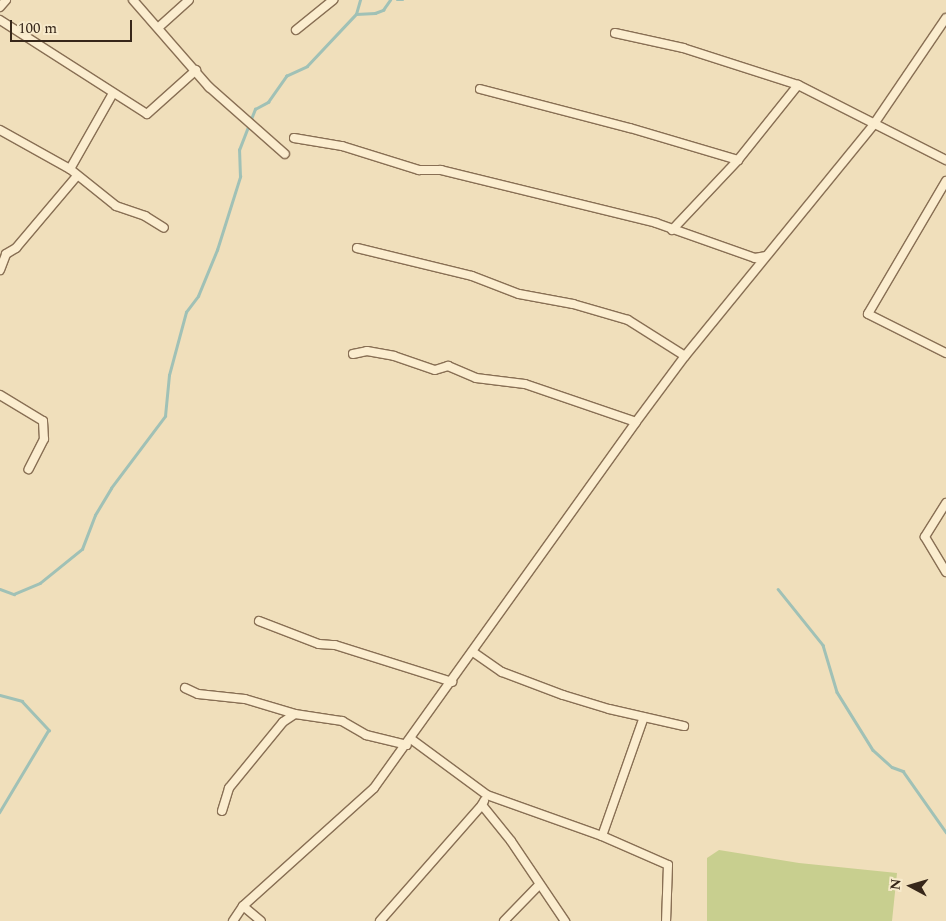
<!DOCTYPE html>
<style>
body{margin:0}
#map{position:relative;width:946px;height:921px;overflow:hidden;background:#f0dfbb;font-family:Spectral,serif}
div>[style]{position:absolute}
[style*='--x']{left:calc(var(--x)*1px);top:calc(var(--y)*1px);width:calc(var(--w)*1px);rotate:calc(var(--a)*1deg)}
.green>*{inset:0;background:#c8cf8f}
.stream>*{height:2.5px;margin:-1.25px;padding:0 1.25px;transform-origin:1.25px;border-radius:1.25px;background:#a0c1b6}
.roads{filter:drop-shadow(1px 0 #886f54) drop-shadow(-1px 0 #886f54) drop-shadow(0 1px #886f54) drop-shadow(0 -1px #886f54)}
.street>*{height:8px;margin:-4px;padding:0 4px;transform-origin:4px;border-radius:4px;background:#fbedcf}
span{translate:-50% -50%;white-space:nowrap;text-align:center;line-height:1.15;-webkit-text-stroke:4px #f7eacb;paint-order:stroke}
.north{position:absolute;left:886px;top:861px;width:50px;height:50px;-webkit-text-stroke:4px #f7eacb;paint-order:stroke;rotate:276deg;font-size:14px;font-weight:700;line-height:20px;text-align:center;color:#37271a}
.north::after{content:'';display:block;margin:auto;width:18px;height:22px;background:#37271a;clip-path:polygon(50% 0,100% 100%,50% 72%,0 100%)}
.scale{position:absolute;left:10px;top:20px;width:122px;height:22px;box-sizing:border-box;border:2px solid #37271a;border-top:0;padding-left:6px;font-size:15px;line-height:18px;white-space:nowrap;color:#37271a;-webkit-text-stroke:4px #f7eacb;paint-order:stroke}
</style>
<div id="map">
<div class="green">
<i style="clip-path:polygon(719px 850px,799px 863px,897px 873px,892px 921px,707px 921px,707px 858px)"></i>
</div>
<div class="stream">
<i style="--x:397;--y:0;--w:6;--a:0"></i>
<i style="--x:356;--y:14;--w:19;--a:-3"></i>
<i style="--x:375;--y:13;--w:9;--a:-21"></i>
<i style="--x:383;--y:10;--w:12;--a:-55"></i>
<i style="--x:0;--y:589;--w:15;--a:20"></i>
<i style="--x:14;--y:594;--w:28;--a:-23"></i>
<i style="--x:40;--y:583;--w:54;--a:-39"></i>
<i style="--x:82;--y:549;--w:36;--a:-69"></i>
<i style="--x:95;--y:515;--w:31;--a:-59"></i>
<i style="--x:111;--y:488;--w:90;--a:-53.1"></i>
<i style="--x:165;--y:416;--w:41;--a:-84.4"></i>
<i style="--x:169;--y:375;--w:65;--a:-74.9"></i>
<i style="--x:186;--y:312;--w:20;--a:-53"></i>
<i style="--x:198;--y:296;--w:50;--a:-67.6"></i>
<i style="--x:217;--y:250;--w:77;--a:-72.5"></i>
<i style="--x:240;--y:177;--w:27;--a:-92"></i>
<i style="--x:239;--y:150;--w:44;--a:-68.7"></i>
<i style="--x:255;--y:109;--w:15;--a:-28"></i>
<i style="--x:268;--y:102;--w:32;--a:-55"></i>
<i style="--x:286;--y:76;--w:23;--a:-25"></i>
<i style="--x:307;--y:66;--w:71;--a:-46.7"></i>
<i style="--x:356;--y:14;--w:15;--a:-74"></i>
<i style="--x:778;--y:589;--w:72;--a:51.2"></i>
<i style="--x:823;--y:645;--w:49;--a:73.4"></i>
<i style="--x:837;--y:692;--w:68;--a:58.2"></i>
<i style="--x:873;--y:750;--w:25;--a:42"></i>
<i style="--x:892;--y:767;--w:12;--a:20"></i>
<i style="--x:903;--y:771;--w:75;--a:54.8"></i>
<i style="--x:0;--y:695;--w:23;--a:15"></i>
<i style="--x:22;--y:701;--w:40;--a:47"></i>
<i style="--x:49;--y:730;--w:96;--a:120.9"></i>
</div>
<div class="roads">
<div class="street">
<i style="--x:133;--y:0;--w:116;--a:48.9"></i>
<i style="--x:209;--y:87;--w:101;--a:41.4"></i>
<i style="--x:0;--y:7;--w:9;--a:-49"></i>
<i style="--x:0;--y:20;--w:174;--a:32.6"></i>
<i style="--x:147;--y:114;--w:66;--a:-41.9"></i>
<i style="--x:159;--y:27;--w:40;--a:-42"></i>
<i style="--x:296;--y:30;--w:48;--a:-39"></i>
<i style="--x:615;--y:33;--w:70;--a:12.4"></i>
<i style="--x:683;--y:48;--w:121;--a:17.8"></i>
<i style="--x:798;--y:85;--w:166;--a:26.9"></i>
<i style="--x:480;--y:89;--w:155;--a:14.6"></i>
<i style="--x:630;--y:128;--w:113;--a:16.5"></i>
<i style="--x:0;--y:130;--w:80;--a:29.1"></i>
<i style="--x:70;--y:169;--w:59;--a:38.8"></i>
<i style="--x:116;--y:206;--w:31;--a:19"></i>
<i style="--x:145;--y:216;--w:22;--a:32"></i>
<i style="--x:294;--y:138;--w:49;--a:9.5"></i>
<i style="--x:342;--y:146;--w:81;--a:17.3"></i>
<i style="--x:419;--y:170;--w:22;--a:0"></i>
<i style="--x:441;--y:170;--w:221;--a:13.8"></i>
<i style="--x:656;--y:223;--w:105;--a:19.5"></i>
<i style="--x:755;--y:258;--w:10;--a:-11"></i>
<i style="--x:70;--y:169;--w:85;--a:-60.4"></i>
<i style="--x:946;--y:181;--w:154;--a:120.4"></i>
<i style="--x:868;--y:314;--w:87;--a:26.6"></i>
<i style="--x:672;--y:230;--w:96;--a:-46.7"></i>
<i style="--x:738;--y:160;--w:96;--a:-51.3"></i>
<i style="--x:357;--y:248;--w:118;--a:13.7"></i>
<i style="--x:472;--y:276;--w:50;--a:21"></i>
<i style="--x:519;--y:294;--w:55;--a:10.5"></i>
<i style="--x:573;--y:304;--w:57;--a:16.2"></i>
<i style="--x:628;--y:320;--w:67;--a:32.3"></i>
<i style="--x:0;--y:270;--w:17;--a:-69"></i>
<i style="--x:6;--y:254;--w:12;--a:-31"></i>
<i style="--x:16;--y:248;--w:93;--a:-49.8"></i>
<i style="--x:353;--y:354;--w:14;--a:-12"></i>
<i style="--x:367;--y:351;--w:27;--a:10"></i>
<i style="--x:394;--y:356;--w:43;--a:18.9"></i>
<i style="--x:435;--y:370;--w:14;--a:-17"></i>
<i style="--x:448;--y:366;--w:30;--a:23"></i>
<i style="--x:476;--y:378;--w:49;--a:7"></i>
<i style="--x:525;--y:384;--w:117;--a:18.9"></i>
<i style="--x:0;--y:395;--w:50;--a:31.2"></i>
<i style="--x:43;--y:421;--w:18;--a:87"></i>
<i style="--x:44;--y:439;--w:34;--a:117"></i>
<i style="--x:946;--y:503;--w:40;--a:122"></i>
<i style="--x:925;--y:537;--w:41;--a:59"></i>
<i style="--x:259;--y:621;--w:64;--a:21"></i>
<i style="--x:319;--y:644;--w:16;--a:4"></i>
<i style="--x:335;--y:645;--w:123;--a:17.5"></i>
<i style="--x:473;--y:652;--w:35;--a:35"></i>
<i style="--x:502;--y:672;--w:65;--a:20.7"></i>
<i style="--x:563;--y:695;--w:48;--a:16.9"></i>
<i style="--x:609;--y:709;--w:77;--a:12.8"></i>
<i style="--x:185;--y:688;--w:14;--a:25"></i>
<i style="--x:198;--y:694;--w:47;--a:6.1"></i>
<i style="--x:245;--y:699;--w:52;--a:16.7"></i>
<i style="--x:295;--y:714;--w:48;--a:8.5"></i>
<i style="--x:342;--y:721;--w:28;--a:30"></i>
<i style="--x:366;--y:735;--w:42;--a:13.7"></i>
<i style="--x:411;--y:739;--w:94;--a:36.4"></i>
<i style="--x:487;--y:795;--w:122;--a:19.6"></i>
<i style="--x:602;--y:836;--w:72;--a:23.7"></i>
<i style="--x:668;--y:865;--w:56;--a:92"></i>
<i style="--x:484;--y:801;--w:4;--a:117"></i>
<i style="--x:482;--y:805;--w:46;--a:51.1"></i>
<i style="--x:511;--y:841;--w:97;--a:56"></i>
<i style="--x:222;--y:811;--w:24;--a:-73"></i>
<i style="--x:229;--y:788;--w:85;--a:-50.7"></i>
<i style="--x:283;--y:722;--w:14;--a:-34"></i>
<i style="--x:602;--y:836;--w:126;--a:-70.6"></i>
<i style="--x:243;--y:906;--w:23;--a:40"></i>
<i style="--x:233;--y:921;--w:18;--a:-56"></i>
<i style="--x:243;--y:906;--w:176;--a:-42"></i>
<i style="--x:374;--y:788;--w:450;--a:-54.4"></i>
<i style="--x:636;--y:422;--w:82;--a:-53.4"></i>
<i style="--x:685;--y:356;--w:299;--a:-50.8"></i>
<i style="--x:874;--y:124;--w:128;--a:-55.8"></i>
<i style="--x:380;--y:921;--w:154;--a:-48.7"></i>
<i style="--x:504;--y:921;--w:50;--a:-45.8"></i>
</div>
</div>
<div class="north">N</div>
<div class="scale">100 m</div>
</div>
